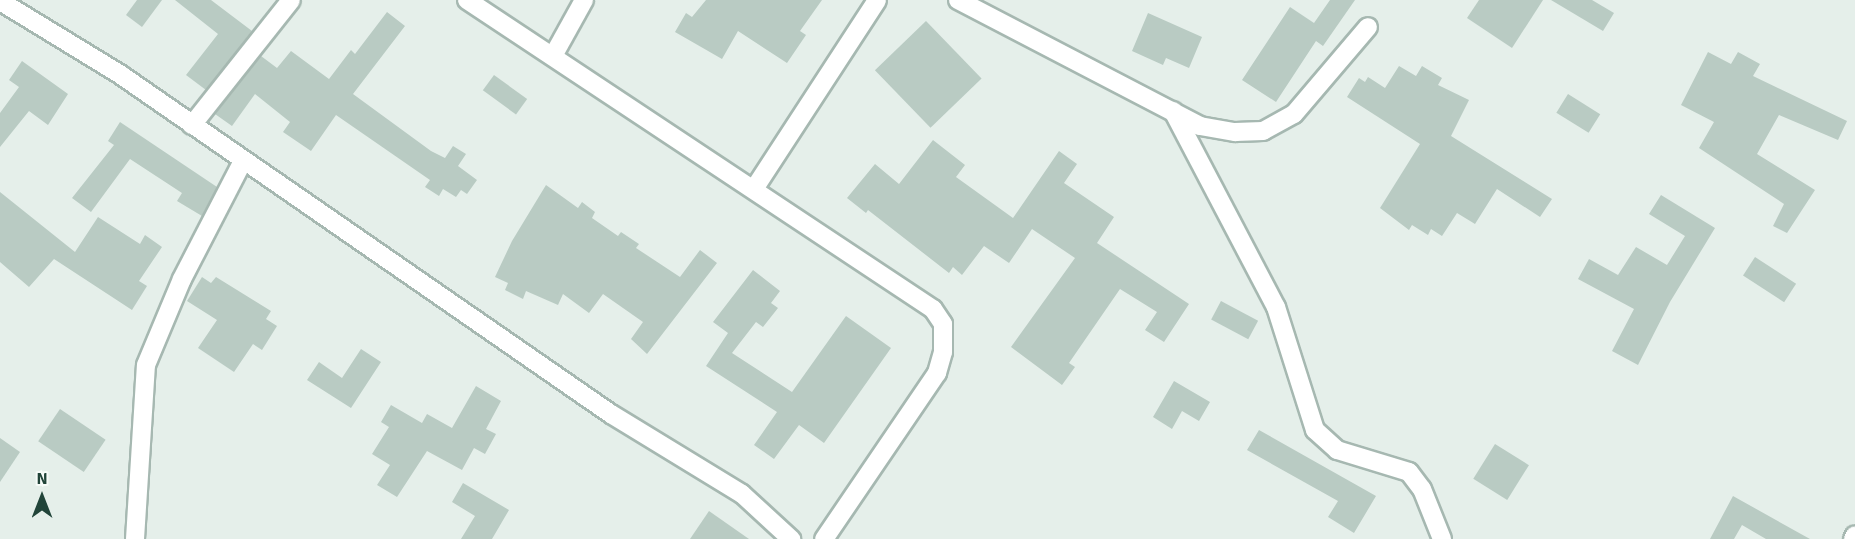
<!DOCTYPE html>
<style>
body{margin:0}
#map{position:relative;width:1855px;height:539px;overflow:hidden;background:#e5efea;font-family:Signika,sans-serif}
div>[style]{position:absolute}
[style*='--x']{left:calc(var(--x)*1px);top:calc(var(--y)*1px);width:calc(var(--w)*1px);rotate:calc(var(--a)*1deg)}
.building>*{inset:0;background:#b9cbc3;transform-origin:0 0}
.roads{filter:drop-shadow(2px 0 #a6b8b1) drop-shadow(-2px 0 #a6b8b1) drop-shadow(0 2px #a6b8b1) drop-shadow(0 -2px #a6b8b1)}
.street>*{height:18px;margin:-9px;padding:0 9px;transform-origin:9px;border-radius:9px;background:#fff}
span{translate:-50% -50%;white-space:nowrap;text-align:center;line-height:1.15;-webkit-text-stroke:5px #f6fbf8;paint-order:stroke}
.north{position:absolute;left:12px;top:467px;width:60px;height:60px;-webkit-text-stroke:4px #f6fbf8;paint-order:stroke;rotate:0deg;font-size:16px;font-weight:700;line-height:24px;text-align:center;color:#214439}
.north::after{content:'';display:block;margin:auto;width:21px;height:27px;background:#214439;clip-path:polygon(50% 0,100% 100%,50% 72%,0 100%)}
</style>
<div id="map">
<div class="building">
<i style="clip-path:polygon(137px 0,162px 0,142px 27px,126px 15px)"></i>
<i style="clip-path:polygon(175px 0,211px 0,252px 31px,206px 90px,186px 75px,218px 34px)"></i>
<i style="clip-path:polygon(706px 0,822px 0,800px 31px,806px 35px,787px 63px,738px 31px,722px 59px,675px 32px,686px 13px,692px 17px)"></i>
<i style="clip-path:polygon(1330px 0,1355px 0,1323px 46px,1316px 41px,1276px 102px,1242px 80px,1290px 7px,1314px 23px)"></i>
<i style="clip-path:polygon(1479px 0,1543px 0,1512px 48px,1467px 18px)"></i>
<i style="clip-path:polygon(1551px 0,1592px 0,1614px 13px,1603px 31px)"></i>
<i style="clip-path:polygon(387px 12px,405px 26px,353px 94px,431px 151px,445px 158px,453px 146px,466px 154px,458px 166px,477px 180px,467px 194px,461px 190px,456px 197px,443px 189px,439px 196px,425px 187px,430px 180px,336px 115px,311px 151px,283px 132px,290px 122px,255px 94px,232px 126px,215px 114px,261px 56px,277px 68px,291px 51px,329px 79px,351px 50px,355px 54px)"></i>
<i style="clip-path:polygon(1148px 13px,1202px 37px,1189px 68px,1166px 58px,1163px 65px,1132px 51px)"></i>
<i style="left:926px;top:21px;width:80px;height:71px;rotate:46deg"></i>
<i style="clip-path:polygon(1708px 52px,1731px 64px,1738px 52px,1760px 64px,1753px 76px,1847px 121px,1838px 140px,1779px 115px,1757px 154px,1815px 190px,1787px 233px,1773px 226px,1784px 204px,1699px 148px,1714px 122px,1681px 105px)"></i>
<i style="clip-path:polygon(22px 61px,68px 94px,48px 125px,29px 111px,0 147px,0 113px,19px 87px,9px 80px)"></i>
<i style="clip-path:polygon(1399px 66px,1416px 76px,1422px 66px,1442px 78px,1438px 85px,1469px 100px,1451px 136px,1552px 199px,1540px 217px,1497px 189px,1475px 224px,1457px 213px,1442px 236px,1431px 229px,1428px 235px,1412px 225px,1409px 230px,1380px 208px,1420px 144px,1347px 97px,1359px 78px,1365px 82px,1368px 77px,1385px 88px)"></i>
<i style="left:494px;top:75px;width:41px;height:19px;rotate:36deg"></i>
<i style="left:1568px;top:94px;width:38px;height:22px;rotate:32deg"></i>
<i style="clip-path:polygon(120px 122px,217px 187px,202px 216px,177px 201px,182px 193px,130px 159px,91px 212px,72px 198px,114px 145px,108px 141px)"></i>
<i style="clip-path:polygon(933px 140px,965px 165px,956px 177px,1013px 218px,1059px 151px,1077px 164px,1064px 183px,1114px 217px,1097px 243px,1189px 304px,1164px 342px,1145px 330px,1157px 312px,1120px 289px,1069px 363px,1075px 367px,1062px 385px,1011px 347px,1075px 258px,1032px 229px,1009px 263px,984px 246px,962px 275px,953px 267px,949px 273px,868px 210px,866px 213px,847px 198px,875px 164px,899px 184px)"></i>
<i style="clip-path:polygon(546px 185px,578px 208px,582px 202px,595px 212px,592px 218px,618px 236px,621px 232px,639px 244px,636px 248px,680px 277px,700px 250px,717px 263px,647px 354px,631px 339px,643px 322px,603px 294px,589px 313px,563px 294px,558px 305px,526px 291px,523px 299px,505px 290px,508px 283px,495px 277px,512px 241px)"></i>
<i style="clip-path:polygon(0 192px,75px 252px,98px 217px,140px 244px,145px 235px,162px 247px,139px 281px,147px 286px,132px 310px,54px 259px,29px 287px,0 262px)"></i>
<i style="clip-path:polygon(1661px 195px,1715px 228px,1670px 302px,1638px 365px,1612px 351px,1634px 309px,1578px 279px,1589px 259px,1618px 275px,1636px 247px,1667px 265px,1685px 236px,1649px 214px)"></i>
<i style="left:1755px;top:257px;width:49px;height:22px;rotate:33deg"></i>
<i style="clip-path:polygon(753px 270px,780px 291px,771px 303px,778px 308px,763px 327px,756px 322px,732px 353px,792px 392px,846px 316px,891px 348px,824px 443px,799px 425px,774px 459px,754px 445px,777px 412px,706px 366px,728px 333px,713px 322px)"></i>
<i style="clip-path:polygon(202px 277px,211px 283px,216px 277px,271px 311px,266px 319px,277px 326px,262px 350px,253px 344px,234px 372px,198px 348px,217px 320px,187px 301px)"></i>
<i style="left:1221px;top:301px;width:42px;height:21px;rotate:28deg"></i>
<i style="clip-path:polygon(361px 349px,381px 362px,351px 408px,307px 380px,319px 362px,342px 378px)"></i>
<i style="clip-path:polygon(1174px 381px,1210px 402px,1199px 421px,1182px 411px,1172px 429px,1153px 417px)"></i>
<i style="clip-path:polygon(476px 386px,501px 401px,486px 429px,496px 434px,485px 454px,474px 448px,462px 470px,427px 451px,397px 497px,377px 485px,390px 465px,372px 454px,389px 427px,381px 422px,391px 405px,422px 423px,427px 414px,452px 428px)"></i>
<i style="left:60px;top:409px;width:55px;height:39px;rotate:34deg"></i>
<i style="clip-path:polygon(1259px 430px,1376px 496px,1354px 533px,1328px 517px,1338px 501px,1247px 450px)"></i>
<i style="clip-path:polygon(0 438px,20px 452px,0 482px)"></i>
<i style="left:1495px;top:444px;width:40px;height:41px;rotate:32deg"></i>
<i style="clip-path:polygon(463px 483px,509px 510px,492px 539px,461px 539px,475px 516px,452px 502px)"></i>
<i style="clip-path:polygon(1733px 496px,1810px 539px,1766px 539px,1742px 525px,1734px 539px,1710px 539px)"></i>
<i style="clip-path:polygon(709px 511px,749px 539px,690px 539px)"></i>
</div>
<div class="roads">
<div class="street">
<i style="--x:467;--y:0;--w:559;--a:33.55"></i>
<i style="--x:933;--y:309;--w:18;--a:56"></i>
<i style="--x:943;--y:324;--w:28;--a:90"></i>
<i style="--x:943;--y:352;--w:22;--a:106"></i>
<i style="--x:937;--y:373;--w:201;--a:124.2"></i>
<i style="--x:958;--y:0;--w:273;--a:27.5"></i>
<i style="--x:1200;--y:126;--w:36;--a:10"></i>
<i style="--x:1235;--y:132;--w:28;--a:-2"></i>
<i style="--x:1263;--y:131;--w:35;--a:-29"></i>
<i style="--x:1294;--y:114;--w:114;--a:-49.6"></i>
<i style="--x:0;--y:1;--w:142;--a:31.4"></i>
<i style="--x:121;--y:75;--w:596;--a:34.68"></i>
<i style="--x:611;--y:414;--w:153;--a:31.4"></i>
<i style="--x:742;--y:494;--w:67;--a:42.6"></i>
<i style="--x:553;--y:56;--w:64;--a:-61"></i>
<i style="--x:1173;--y:111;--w:221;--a:62.3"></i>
<i style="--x:1276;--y:307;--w:129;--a:72.4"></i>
<i style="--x:1315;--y:430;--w:30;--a:42"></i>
<i style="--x:1337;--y:450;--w:75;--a:17"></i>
<i style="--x:1409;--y:472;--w:21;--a:53"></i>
<i style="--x:1422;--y:489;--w:54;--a:68.2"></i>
<i style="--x:192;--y:125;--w:159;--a:-51.6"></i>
<i style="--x:754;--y:189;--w:225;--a:-56.9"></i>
<i style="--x:135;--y:539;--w:174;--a:-86.4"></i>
<i style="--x:146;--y:365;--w:93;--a:-67.3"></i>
<i style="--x:182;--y:279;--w:133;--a:-62.7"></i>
<i style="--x:1853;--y:539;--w:4;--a:-63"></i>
</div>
</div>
<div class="north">N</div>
</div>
